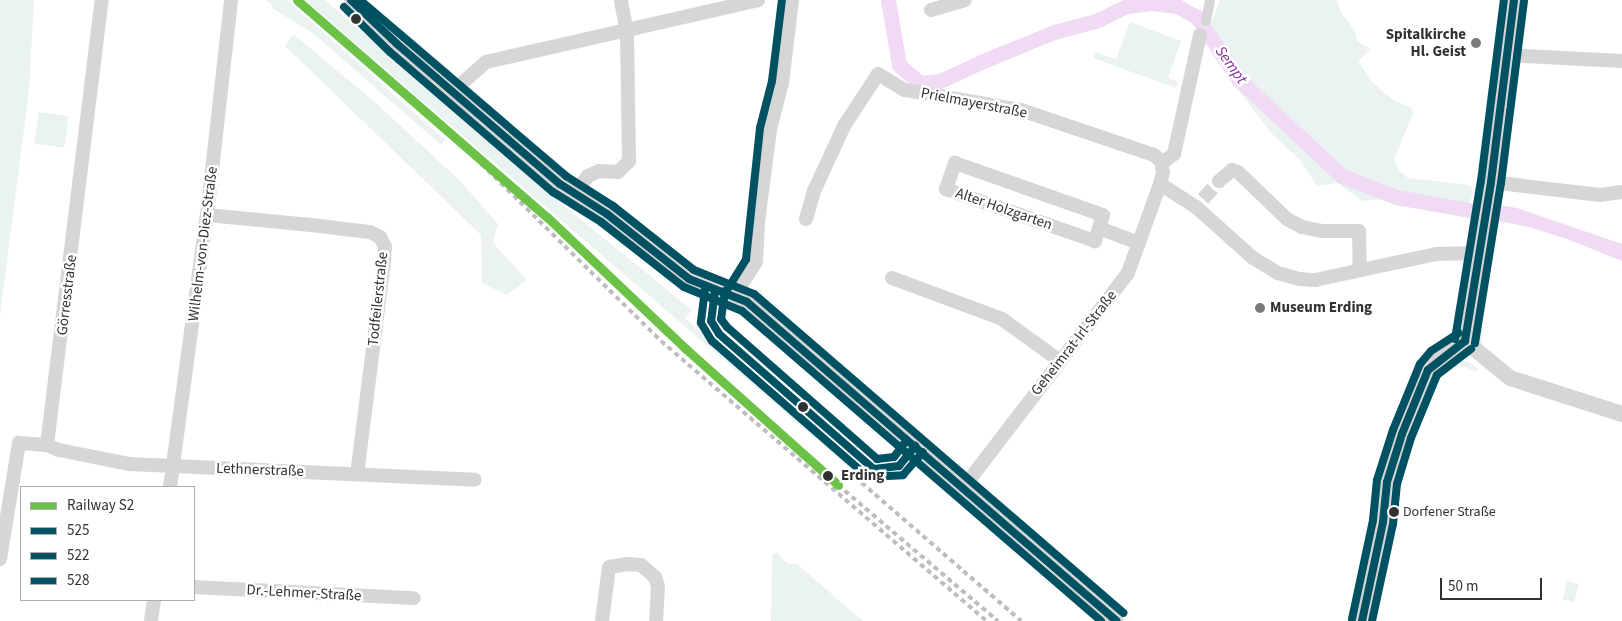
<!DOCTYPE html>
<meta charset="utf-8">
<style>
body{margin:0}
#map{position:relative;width:1622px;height:621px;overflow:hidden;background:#fff;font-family:"Source Sans 3",sans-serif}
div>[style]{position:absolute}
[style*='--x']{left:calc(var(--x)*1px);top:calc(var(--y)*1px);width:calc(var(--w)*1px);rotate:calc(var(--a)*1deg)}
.green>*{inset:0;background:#eaf3f2;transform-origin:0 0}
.water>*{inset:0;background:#f0daf4}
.pier>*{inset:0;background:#fff}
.canal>*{height:15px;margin:-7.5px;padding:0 7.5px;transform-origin:7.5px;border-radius:7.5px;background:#f0daf4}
.minor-tunnel>*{height:14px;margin-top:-7px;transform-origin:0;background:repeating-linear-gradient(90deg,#d6d6d6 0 14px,transparent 0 21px)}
.pedestrian>*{height:10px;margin:-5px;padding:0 5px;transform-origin:5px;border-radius:5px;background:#d6d6d6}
.minor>*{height:14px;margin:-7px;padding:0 7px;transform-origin:7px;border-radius:7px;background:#d6d6d6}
.tertiary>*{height:16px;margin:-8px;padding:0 8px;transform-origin:8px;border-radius:8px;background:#d6d6d6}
.rail>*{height:4px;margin-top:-2px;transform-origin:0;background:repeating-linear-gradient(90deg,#bebebe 0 5px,transparent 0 9px)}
.bus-1>*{height:8px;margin:-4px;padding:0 4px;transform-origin:4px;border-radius:4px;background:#005262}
.bus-2>*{height:8px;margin:-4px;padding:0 4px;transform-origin:4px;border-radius:4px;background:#005262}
.bus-3>*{height:8px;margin:-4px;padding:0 4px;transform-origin:4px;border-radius:4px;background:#005262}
.rail-1>*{height:9px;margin:-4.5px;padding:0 4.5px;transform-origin:4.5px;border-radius:4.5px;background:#6cc247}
.dots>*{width:14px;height:14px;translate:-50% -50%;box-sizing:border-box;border:2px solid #fff;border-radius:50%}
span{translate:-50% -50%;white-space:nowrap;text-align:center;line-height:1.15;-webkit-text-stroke:5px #fff;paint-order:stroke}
.bus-label{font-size:14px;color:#323232}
.left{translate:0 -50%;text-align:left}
.poi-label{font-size:15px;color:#323232;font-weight:700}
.right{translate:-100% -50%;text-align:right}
.street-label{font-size:15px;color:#323232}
.stop-label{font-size:15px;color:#323232;font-weight:700}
.water-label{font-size:16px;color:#88369d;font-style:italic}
.legend{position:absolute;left:20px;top:486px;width:175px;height:115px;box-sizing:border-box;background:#fff;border:1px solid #adadad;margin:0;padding:6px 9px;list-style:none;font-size:15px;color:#323232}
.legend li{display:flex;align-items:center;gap:10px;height:25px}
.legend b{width:25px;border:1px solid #adadad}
.scale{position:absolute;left:1440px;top:578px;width:102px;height:22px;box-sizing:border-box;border:2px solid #323232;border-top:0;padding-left:6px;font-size:15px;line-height:18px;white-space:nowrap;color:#323232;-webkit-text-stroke:4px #fff;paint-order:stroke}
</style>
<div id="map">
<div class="green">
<i style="clip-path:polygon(0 0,34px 0,29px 90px,0 316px)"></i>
<i style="clip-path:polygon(265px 0,287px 0,445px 140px,441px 145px,314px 34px,272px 8px,273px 5px)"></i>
<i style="clip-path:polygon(305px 0,325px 0,563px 205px,692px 310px,685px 318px,868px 480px,868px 484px)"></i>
<i style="clip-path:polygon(1220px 0,1336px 0,1342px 14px,1355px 31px,1357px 41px,1371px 49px,1358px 61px,1372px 82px,1393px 100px,1412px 108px,1413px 113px,1394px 160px,1399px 171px,1408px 178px,1468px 185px,1472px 187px,1472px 197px,1468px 204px,1416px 196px,1362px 201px,1338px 183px,1317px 186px,1300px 160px,1274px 136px,1254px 111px,1216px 58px,1206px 36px)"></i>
<i style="clip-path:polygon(1130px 22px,1181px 41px,1168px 78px,1178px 82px,1176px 88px,1093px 58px,1095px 52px,1116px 59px)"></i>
<i style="clip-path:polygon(395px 23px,448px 68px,454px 75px,448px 74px,396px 28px)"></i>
<i style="clip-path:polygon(293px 34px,376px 103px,461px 182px,498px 224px,493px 243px,527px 280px,507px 295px,482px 283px,481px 235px,285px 46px)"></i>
<i style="clip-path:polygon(469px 86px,483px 99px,477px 106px,468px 97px)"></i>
<i style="left:39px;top:112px;width:30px;height:32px;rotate:8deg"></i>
<i style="clip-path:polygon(548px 154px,575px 177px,562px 177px,542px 161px)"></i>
<i style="clip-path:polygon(589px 186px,693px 269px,712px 277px,737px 275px,713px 279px,687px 268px,590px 193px)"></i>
<i style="clip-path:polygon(761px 289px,769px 307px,791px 330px,757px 301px)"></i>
<i style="left:1478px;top:314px;width:4px;height:43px"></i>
<i style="clip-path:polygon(1454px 359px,1469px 362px,1479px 369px,1475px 371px,1450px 361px)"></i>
<i style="clip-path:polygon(776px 552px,788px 564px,797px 564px,863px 621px,771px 621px,772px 555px)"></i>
<i style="left:1567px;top:581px;width:12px;height:19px;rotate:14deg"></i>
</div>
<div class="water">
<i style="clip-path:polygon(1478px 202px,1517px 208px,1622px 244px,1622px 261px,1567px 239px,1529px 227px,1455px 212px,1449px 207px)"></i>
</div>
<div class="pier">
<i style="clip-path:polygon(1478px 199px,1495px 202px,1492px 222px,1470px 218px,1473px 201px)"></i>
</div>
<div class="canal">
<i style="--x:888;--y:0;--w:66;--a:80.4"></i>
<i style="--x:899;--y:65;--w:28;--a:41"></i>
<i style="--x:920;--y:83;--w:20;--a:-6"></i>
<i style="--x:940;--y:81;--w:47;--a:-24.9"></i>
<i style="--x:983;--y:61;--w:77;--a:-22.2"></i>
<i style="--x:1054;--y:32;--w:43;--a:-14.7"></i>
<i style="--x:1096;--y:21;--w:34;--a:-26"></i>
<i style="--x:1127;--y:6;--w:25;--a:-7"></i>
<i style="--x:1152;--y:3;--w:25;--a:7"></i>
<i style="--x:1177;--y:6;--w:23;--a:29"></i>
<i style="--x:1197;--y:17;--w:76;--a:56.3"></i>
<i style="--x:1239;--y:80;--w:141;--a:43"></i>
<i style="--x:1342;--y:176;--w:58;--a:21.3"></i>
<i style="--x:1396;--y:197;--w:74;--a:10.1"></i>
</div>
<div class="minor-tunnel">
<i style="--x:1203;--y:199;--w:24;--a:-48"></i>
</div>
<div class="pedestrian">
<i style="--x:1206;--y:21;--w:21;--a:-79"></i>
</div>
<div class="minor">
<i style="--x:351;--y:0;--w:64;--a:43.7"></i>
<i style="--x:397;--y:44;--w:215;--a:40.7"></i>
<i style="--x:560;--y:184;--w:56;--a:32.6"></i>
<i style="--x:607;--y:214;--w:105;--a:38.4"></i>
<i style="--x:689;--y:279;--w:62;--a:21.6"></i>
<i style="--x:747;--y:302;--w:488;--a:40.8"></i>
<i style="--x:931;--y:10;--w:35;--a:-16"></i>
<i style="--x:1507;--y:55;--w:115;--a:3"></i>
<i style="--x:452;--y:92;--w:45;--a:-41.4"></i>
<i style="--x:486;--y:62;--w:279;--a:-12.8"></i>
<i style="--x:1162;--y:163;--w:15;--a:-37"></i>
<i style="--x:1174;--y:154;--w:122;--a:-77.7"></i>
<i style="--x:1219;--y:181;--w:17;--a:-40"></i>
<i style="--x:1232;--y:170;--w:6;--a:18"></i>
<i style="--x:1238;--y:172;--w:68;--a:43.8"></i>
<i style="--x:1287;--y:219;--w:17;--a:28"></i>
<i style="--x:1302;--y:227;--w:20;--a:11"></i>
<i style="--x:1322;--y:231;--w:37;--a:0"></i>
<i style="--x:1359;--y:231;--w:39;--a:89"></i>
<i style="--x:1491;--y:182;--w:110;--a:6.8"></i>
<i style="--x:1600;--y:195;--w:22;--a:-8"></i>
<i style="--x:1160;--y:184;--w:43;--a:32.6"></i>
<i style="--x:1196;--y:207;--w:76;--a:41.8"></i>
<i style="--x:1253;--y:258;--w:29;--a:31"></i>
<i style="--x:1278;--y:273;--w:22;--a:16"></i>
<i style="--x:1299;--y:279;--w:16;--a:4"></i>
<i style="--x:1315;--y:280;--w:124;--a:-12.1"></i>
<i style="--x:1436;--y:254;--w:42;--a:-1.4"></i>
<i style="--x:574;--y:194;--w:23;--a:-52"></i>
<i style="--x:588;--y:176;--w:12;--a:-24"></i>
<i style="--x:599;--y:171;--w:19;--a:3"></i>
<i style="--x:618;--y:172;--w:16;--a:-45"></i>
<i style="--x:629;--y:161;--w:129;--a:-90.9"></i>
<i style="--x:627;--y:32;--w:33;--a:-101"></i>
<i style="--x:207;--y:215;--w:104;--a:5.5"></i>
<i style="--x:311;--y:225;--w:59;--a:6.8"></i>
<i style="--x:370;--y:232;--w:11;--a:27"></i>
<i style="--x:380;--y:237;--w:11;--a:63"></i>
<i style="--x:385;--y:247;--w:14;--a:94"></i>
<i style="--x:384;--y:261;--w:215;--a:97.2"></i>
<i style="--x:806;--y:219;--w:29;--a:-74"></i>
<i style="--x:814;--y:191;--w:72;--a:-65.2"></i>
<i style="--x:844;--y:126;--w:62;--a:-56.8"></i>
<i style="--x:878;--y:74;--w:31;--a:31"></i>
<i style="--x:905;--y:90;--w:118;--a:9.8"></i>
<i style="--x:1021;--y:110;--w:140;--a:18.7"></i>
<i style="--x:1154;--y:155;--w:9;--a:41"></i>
<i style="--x:1161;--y:161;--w:11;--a:80"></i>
<i style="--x:1163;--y:172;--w:12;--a:104"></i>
<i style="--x:1160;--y:184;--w:95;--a:109.8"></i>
<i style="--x:1128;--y:273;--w:271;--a:127.5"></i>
<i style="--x:1099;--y:228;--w:14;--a:107"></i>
<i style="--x:1095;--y:241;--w:158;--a:-160.8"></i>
<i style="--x:946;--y:189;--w:28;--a:-71"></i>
<i style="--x:955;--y:163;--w:157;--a:19.4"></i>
<i style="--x:1103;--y:215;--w:14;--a:107"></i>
<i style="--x:1099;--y:228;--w:43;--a:20.6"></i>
<i style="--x:892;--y:278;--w:117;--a:20.4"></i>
<i style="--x:1002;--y:319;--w:72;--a:35.9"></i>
<i style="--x:735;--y:295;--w:39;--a:-58"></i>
<i style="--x:756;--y:262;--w:40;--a:-87.1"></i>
<i style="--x:758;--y:222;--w:94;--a:-82.6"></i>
<i style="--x:770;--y:129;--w:48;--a:-75.4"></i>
<i style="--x:782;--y:83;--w:84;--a:-83.1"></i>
<i style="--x:47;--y:445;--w:13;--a:23"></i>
<i style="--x:59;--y:450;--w:71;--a:11.3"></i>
<i style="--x:129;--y:464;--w:346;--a:2.6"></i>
<i style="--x:170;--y:487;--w:275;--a:-82.3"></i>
<i style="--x:207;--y:215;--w:216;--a:-83.6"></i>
<i style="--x:0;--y:559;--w:118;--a:-80.7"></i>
<i style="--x:19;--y:443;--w:28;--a:4"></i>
<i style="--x:47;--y:445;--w:448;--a:-83"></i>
<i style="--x:194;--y:587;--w:220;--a:2.9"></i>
<i style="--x:151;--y:621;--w:21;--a:-82"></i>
<i style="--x:602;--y:621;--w:54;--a:-82.6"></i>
<i style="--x:609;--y:567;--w:19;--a:-9"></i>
<i style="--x:628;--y:564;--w:13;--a:4"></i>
<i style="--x:641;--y:565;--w:18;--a:41"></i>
<i style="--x:655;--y:577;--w:9;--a:72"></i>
<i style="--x:658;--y:586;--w:35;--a:93"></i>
</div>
<div class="tertiary">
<i style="--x:1501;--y:100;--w:101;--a:-82.6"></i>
<i style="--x:1465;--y:341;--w:231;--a:-81.3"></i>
<i style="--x:1465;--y:341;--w:58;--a:39.4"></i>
<i style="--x:1510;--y:378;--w:118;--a:17.8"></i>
<i style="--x:1362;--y:621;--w:101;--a:-78"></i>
<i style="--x:1383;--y:522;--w:40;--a:-84.3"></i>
<i style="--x:1387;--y:482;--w:50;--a:-72.6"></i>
<i style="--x:1402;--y:434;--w:21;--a:-61"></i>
<i style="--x:1412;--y:416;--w:49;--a:-70.8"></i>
<i style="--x:1428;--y:370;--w:15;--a:-48"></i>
<i style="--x:1438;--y:359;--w:32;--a:-34"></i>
</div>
<div class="rail">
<i style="--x:443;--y:126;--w:306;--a:44.6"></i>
<i style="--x:661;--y:341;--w:429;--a:40.7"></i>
<i style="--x:848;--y:471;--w:229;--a:40.9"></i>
<i style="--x:838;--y:485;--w:210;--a:40.4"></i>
</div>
<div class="bus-1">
<i style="--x:351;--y:0;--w:64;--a:43.7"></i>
<i style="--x:397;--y:44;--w:215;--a:40.7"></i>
<i style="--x:560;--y:184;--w:56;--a:32.6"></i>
<i style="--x:607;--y:214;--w:105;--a:38.4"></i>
<i style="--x:689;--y:279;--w:62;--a:21.6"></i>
<i style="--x:747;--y:302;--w:488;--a:40.8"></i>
<i style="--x:715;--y:290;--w:31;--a:97"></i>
<i style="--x:711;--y:321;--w:15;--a:58"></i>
<i style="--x:719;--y:334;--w:206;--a:41.1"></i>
<i style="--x:874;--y:469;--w:25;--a:-7"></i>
<i style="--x:899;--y:466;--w:26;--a:-51"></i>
<i style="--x:1465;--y:341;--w:161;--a:-80.7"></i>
<i style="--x:1491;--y:182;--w:183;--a:-82.8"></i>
<i style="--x:1362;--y:621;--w:101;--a:-78"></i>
<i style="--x:1383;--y:522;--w:40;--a:-84.3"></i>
<i style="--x:1387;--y:482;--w:50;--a:-72.6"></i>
<i style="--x:1402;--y:434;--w:69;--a:-67.9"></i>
<i style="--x:1428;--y:370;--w:47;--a:-38.1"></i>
</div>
<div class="bus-2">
<i style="--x:344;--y:7;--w:64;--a:44.4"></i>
<i style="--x:390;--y:52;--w:215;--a:40.7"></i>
<i style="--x:553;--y:192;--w:57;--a:32"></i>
<i style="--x:601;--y:222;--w:105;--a:38.1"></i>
<i style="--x:684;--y:287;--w:63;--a:22.5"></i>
<i style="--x:742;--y:311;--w:474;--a:40.8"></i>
<i style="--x:705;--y:289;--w:34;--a:97"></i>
<i style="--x:701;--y:323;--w:21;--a:59"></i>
<i style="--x:712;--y:341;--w:207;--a:41.1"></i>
<i style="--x:868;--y:477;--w:35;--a:-3"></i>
<i style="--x:903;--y:475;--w:30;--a:-49"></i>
<i style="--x:1475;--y:343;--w:162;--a:-80.8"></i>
<i style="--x:1501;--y:183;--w:183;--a:-82.8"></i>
<i style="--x:1372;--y:621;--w:99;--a:-77.8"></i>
<i style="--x:1393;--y:524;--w:40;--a:-84.3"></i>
<i style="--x:1397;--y:484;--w:48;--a:-73.1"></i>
<i style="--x:1411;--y:438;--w:68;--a:-67.6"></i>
<i style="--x:1437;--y:375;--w:43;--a:-37.4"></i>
</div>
<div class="bus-3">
<i style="--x:360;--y:0;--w:271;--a:40.5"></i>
<i style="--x:566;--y:176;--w:56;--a:32.6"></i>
<i style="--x:613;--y:206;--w:103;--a:38.3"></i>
<i style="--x:694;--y:270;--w:65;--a:21.8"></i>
<i style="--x:754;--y:294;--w:488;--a:40.8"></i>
<i style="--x:727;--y:290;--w:36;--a:-58"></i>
<i style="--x:746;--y:259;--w:132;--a:-83.9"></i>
<i style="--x:760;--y:128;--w:49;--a:-75.7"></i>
<i style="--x:772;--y:81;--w:82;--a:-83"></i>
<i style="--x:725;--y:291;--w:28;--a:98"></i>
<i style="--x:721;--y:319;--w:10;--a:53"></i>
<i style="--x:727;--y:327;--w:200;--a:41.3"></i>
<i style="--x:877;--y:459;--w:17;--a:-7"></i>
<i style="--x:894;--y:457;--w:21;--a:-53"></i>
<i style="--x:1455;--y:339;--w:160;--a:-80.7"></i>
<i style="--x:1481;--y:181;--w:182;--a:-82.8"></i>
<i style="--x:1352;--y:619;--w:101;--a:-78"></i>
<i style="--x:1373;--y:520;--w:40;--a:-84.3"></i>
<i style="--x:1377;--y:480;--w:52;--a:-72.3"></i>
<i style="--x:1393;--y:430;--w:71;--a:-67.8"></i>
<i style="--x:1420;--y:364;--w:17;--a:-50"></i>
<i style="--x:1431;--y:351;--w:33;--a:-33"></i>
</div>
<div class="rail-1">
<i style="--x:297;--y:0;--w:331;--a:41"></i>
<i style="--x:547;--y:217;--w:192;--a:43.5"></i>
<i style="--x:686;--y:349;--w:204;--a:41.8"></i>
</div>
<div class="dots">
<i style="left:356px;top:19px;background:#323232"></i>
<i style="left:1476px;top:43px;background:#7a7a7a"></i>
<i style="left:1260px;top:308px;background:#7a7a7a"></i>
<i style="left:803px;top:407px;background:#323232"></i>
<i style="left:828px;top:476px;background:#323232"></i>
<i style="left:1394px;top:512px;background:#323232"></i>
</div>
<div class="bus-label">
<span class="left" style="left:1403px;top:512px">Dorfener Straße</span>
</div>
<div class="poi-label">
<span class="right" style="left:1466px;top:43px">Spitalkirche<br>Hl. Geist</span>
<span class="left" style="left:1270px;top:308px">Museum Erding</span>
</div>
<div class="street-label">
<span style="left:974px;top:103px;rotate:11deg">Prielmayerstraße</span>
<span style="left:1004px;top:209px;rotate:19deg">Alter Holzgarten</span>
<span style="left:203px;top:244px;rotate:-83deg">Wilhelm-von-Diez-Straße</span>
<span style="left:67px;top:295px;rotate:-83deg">Görresstraße</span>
<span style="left:378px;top:299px;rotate:-84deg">Todfeilerstraße</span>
<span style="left:1074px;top:343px;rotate:-52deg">Geheimrat-Irl-Straße</span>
<span style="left:260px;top:470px;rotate:2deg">Lethnerstraße</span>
<span style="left:304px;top:593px;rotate:3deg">Dr.-Lehmer-Straße</span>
</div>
<div class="stop-label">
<span class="left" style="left:841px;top:476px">Erding</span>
</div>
<div class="water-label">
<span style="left:1231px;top:65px;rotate:54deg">Sempt</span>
</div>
<ul class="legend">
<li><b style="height:6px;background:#6cc247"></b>Railway S2</li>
<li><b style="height:6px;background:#005262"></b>525</li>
<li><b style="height:6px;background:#005262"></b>522</li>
<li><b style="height:6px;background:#005262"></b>528</li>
</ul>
<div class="scale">50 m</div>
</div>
